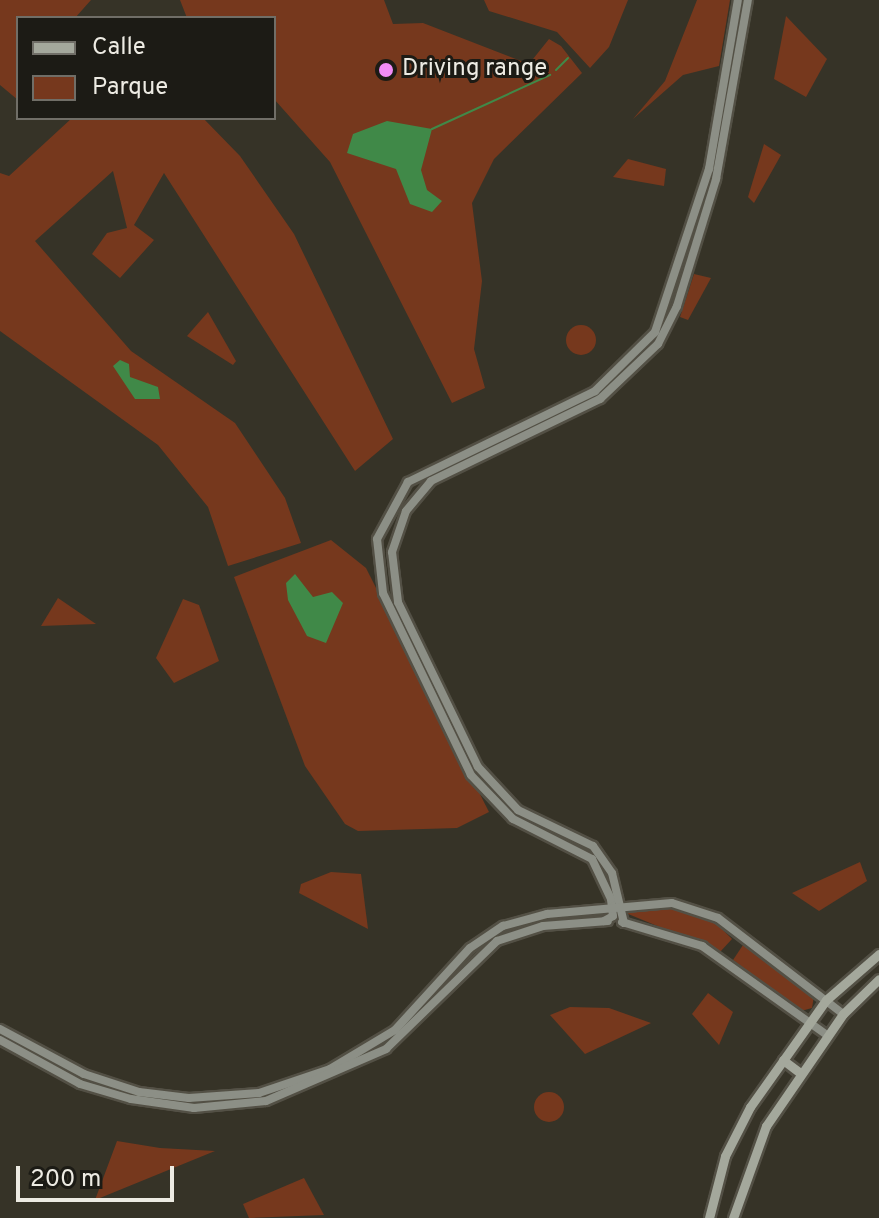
<!DOCTYPE html>
<style>
body{margin:0}
#map{position:relative;width:879px;height:1218px;overflow:hidden;background:#363327;font-family:Overpass,sans-serif}
div>[style]{position:absolute}
[style*='--x']{left:calc(var(--x)*1px);top:calc(var(--y)*1px);width:calc(var(--w)*1px);rotate:calc(var(--a)*1deg)}
.green>*{inset:0;background:#76381d}
.round{border-radius:50%}
.water>*{inset:0;background:#408948}
.stream>*{height:2px;margin:-1px;padding:0 1px;transform-origin:1px;border-radius:1px;background:#408948}
.roads{filter:drop-shadow(2px 0 #535045) drop-shadow(-2px 0 #535045) drop-shadow(0 2px #535045) drop-shadow(0 -2px #535045)}
.secondary>*{height:8px;margin:-4px;padding:0 4px;transform-origin:4px;border-radius:4px;background:#8c8f86}
.primary>*{height:9px;margin:-4.5px;padding:0 4.5px;transform-origin:4.5px;border-radius:4.5px;background:#a4a89c}
.dots>*{width:22px;height:22px;translate:-50% -50%;box-sizing:border-box;border:4px solid #1c1b15;border-radius:50%}
span{translate:-50% -50%;white-space:nowrap;text-align:center;line-height:1.15;-webkit-text-stroke:6px #1c1b15;paint-order:stroke}
.poi-label{font-size:24px;color:#edebe3}
.left{translate:0 -50%;text-align:left}
.legend{position:absolute;left:16px;top:16px;width:260px;height:104px;box-sizing:border-box;background:#1c1b15;border:2px solid #706e67;margin:0;padding:10px 14px;list-style:none;font-size:24px;color:#edebe3}
.legend li{display:flex;align-items:center;gap:16px;height:40px}
.legend b{width:40px;border:2px solid #706e67}
.scale{position:absolute;left:16px;top:1166px;width:158px;height:36px;box-sizing:border-box;border:4px solid #edebe3;border-top:0;padding-left:10px;font-size:24px;line-height:28px;white-space:nowrap;color:#edebe3;-webkit-text-stroke:6px #1c1b15;paint-order:stroke}
</style>
<div id="map">
<div class="green">
<i style="clip-path:polygon(0 0,91px 0,75px 18px,18px 18px,18px 100px,0 85px)"></i>
<i style="clip-path:polygon(180px 0,384px 0,393px 24px,423px 23px,529px 64px,549px 39px,561px 46px,582px 73px,494px 159px,472px 203px,482px 281px,474px 349px,485px 388px,452px 403px,330px 162px,274px 99px,274px 18px,187px 18px)"></i>
<i style="clip-path:polygon(484px 0,628px 0,609px 47px,590px 68px,557px 32px,489px 11px)"></i>
<i style="clip-path:polygon(697px 0,730px 0,719px 66px,683px 75px,633px 119px,665px 81px)"></i>
<i style="clip-path:polygon(786px 16px,827px 59px,806px 97px,774px 79px)"></i>
<i style="clip-path:polygon(72px 118px,203px 118px,240px 156px,294px 234px,393px 439px,355px 471px,164px 173px,134px 225px,154px 240px,120px 278px,92px 254px,107px 233px,127px 228px,113px 171px,35px 241px,131px 351px,235px 423px,285px 498px,301px 543px,228px 566px,208px 507px,158px 445px,0 331px,0 173px,9px 176px)"></i>
<i style="clip-path:polygon(764px 144px,781px 155px,754px 203px,748px 197px)"></i>
<i style="clip-path:polygon(628px 159px,666px 169px,664px 186px,613px 177px)"></i>
<i style="clip-path:polygon(694px 274px,711px 278px,688px 320px,680px 317px)"></i>
<i style="clip-path:polygon(208px 312px,236px 361px,233px 365px,187px 336px)"></i>
<i class="round" style="left:566px;top:325px;width:30px;height:30px"></i>
<i style="clip-path:polygon(331px 540px,366px 568px,489px 812px,457px 828px,358px 831px,345px 824px,305px 766px,234px 577px)"></i>
<i style="clip-path:polygon(58px 598px,96px 624px,41px 626px)"></i>
<i style="clip-path:polygon(183px 599px,199px 605px,219px 661px,174px 683px,156px 658px)"></i>
<i style="clip-path:polygon(860px 862px,867px 881px,819px 911px,792px 893px)"></i>
<i style="clip-path:polygon(331px 872px,361px 874px,368px 929px,299px 893px,301px 884px)"></i>
<i style="clip-path:polygon(683px 908px,709px 916px,732px 939px,720px 952px,621px 911px)"></i>
<i style="clip-path:polygon(745px 942px,814px 996px,812px 1008px,801px 1011px,733px 960px)"></i>
<i style="clip-path:polygon(708px 993px,733px 1012px,719px 1045px,692px 1014px)"></i>
<i style="clip-path:polygon(570px 1007px,609px 1008px,651px 1023px,585px 1054px,550px 1015px)"></i>
<i class="round" style="left:534px;top:1092px;width:30px;height:30px"></i>
<i style="clip-path:polygon(117px 1141px,160px 1148px,215px 1151px,95px 1200px)"></i>
<i style="clip-path:polygon(304px 1178px,324px 1215px,249px 1218px,243px 1204px)"></i>
</div>
<div class="water">
<i style="clip-path:polygon(387px 121px,432px 129px,421px 170px,427px 190px,442px 201px,432px 212px,410px 204px,396px 169px,347px 153px,353px 134px)"></i>
<i style="clip-path:polygon(120px 360px,129px 364px,130px 377px,158px 387px,160px 399px,135px 399px,113px 366px)"></i>
<i style="clip-path:polygon(295px 574px,313px 597px,332px 592px,343px 603px,326px 643px,307px 636px,288px 600px,286px 583px)"></i>
</div>
<div class="stream">
<i style="--x:556;--y:70;--w:17;--a:-45"></i>
<i style="--x:432;--y:129;--w:130;--a:-24.6"></i>
</div>
<div class="roads">
<div class="secondary">
<i style="--x:604;--y:921;--w:10;--a:-29"></i>
<i style="--x:613;--y:916;--w:17;--a:-97"></i>
<i style="--x:611;--y:899;--w:44;--a:-115.4"></i>
<i style="--x:592;--y:859;--w:89;--a:-153.1"></i>
<i style="--x:513;--y:819;--w:61;--a:-133.7"></i>
<i style="--x:471;--y:775;--w:202;--a:-115.8"></i>
<i style="--x:383;--y:593;--w:54;--a:-96.3"></i>
<i style="--x:377;--y:539;--w:65;--a:-61.5"></i>
<i style="--x:408;--y:482;--w:208;--a:-25.9"></i>
<i style="--x:595;--y:391;--w:84;--a:-44.5"></i>
<i style="--x:655;--y:332;--w:172;--a:-71.7"></i>
<i style="--x:709;--y:169;--w:171;--a:-80.3"></i>
<i style="--x:622;--y:922;--w:84;--a:16.7"></i>
<i style="--x:702;--y:946;--w:153;--a:35.5"></i>
<i style="--x:624;--y:923;--w:51;--a:-103.5"></i>
<i style="--x:612;--y:873;--w:33;--a:-125"></i>
<i style="--x:593;--y:846;--w:83;--a:-154.4"></i>
<i style="--x:518;--y:810;--w:59;--a:-132.9"></i>
<i style="--x:478;--y:767;--w:183;--a:-115.9"></i>
<i style="--x:398;--y:602;--w:50;--a:-96.8"></i>
<i style="--x:392;--y:552;--w:43;--a:-71.1"></i>
<i style="--x:406;--y:511;--w:39;--a:-50"></i>
<i style="--x:431;--y:481;--w:188;--a:-25.9"></i>
<i style="--x:600;--y:399;--w:80;--a:-43.5"></i>
<i style="--x:658;--y:344;--w:42;--a:-63.4"></i>
<i style="--x:677;--y:306;--w:133;--a:-72.9"></i>
<i style="--x:716;--y:179;--w:182;--a:-79.9"></i>
<i style="--x:0;--y:1029;--w:95;--a:28.2"></i>
<i style="--x:84;--y:1074;--w:58;--a:18.1"></i>
<i style="--x:139;--y:1092;--w:50;--a:6.8"></i>
<i style="--x:189;--y:1098;--w:70;--a:-4.1"></i>
<i style="--x:259;--y:1093;--w:75;--a:-18.7"></i>
<i style="--x:330;--y:1069;--w:76;--a:-31"></i>
<i style="--x:395;--y:1030;--w:111;--a:-47.6"></i>
<i style="--x:470;--y:948;--w:40;--a:-34"></i>
<i style="--x:503;--y:926;--w:46;--a:-15.3"></i>
<i style="--x:547;--y:914;--w:125;--a:-5"></i>
<i style="--x:672;--y:903;--w:48;--a:18.1"></i>
<i style="--x:718;--y:918;--w:158;--a:37.5"></i>
<i style="--x:0;--y:1040;--w:91;--a:28.8"></i>
<i style="--x:80;--y:1084;--w:53;--a:16.4"></i>
<i style="--x:131;--y:1099;--w:64;--a:8.1"></i>
<i style="--x:194;--y:1108;--w:72;--a:-5.6"></i>
<i style="--x:266;--y:1101;--w:131;--a:-23.4"></i>
<i style="--x:386;--y:1049;--w:155;--a:-44.2"></i>
<i style="--x:497;--y:941;--w:48;--a:-18.1"></i>
<i style="--x:543;--y:926;--w:65;--a:-4.4"></i>
</div>
<div class="primary">
<i style="--x:783;--y:1060;--w:21;--a:37"></i>
<i style="--x:709;--y:1218;--w:64;--a:-75.5"></i>
<i style="--x:725;--y:1156;--w:55;--a:-63"></i>
<i style="--x:750;--y:1107;--w:131;--a:-54.6"></i>
<i style="--x:826;--y:1000;--w:70;--a:-41"></i>
<i style="--x:733;--y:1218;--w:98;--a:-70.3"></i>
<i style="--x:766;--y:1126;--w:136;--a:-55.5"></i>
<i style="--x:843;--y:1014;--w:50;--a:-44.2"></i>
</div>
</div>
<div class="dots">
<i style="left:386px;top:70px;background:#f08bf5"></i>
</div>
<div class="poi-label">
<span class="left" style="left:402px;top:70px">Driving range</span>
</div>
<ul class="legend">
<li><b style="height:10px;background:#a4a89c"></b>Calle</li>
<li><b style="height:22px;background:#76381d"></b>Parque</li>
</ul>
<div class="scale">200 m</div>
</div>
